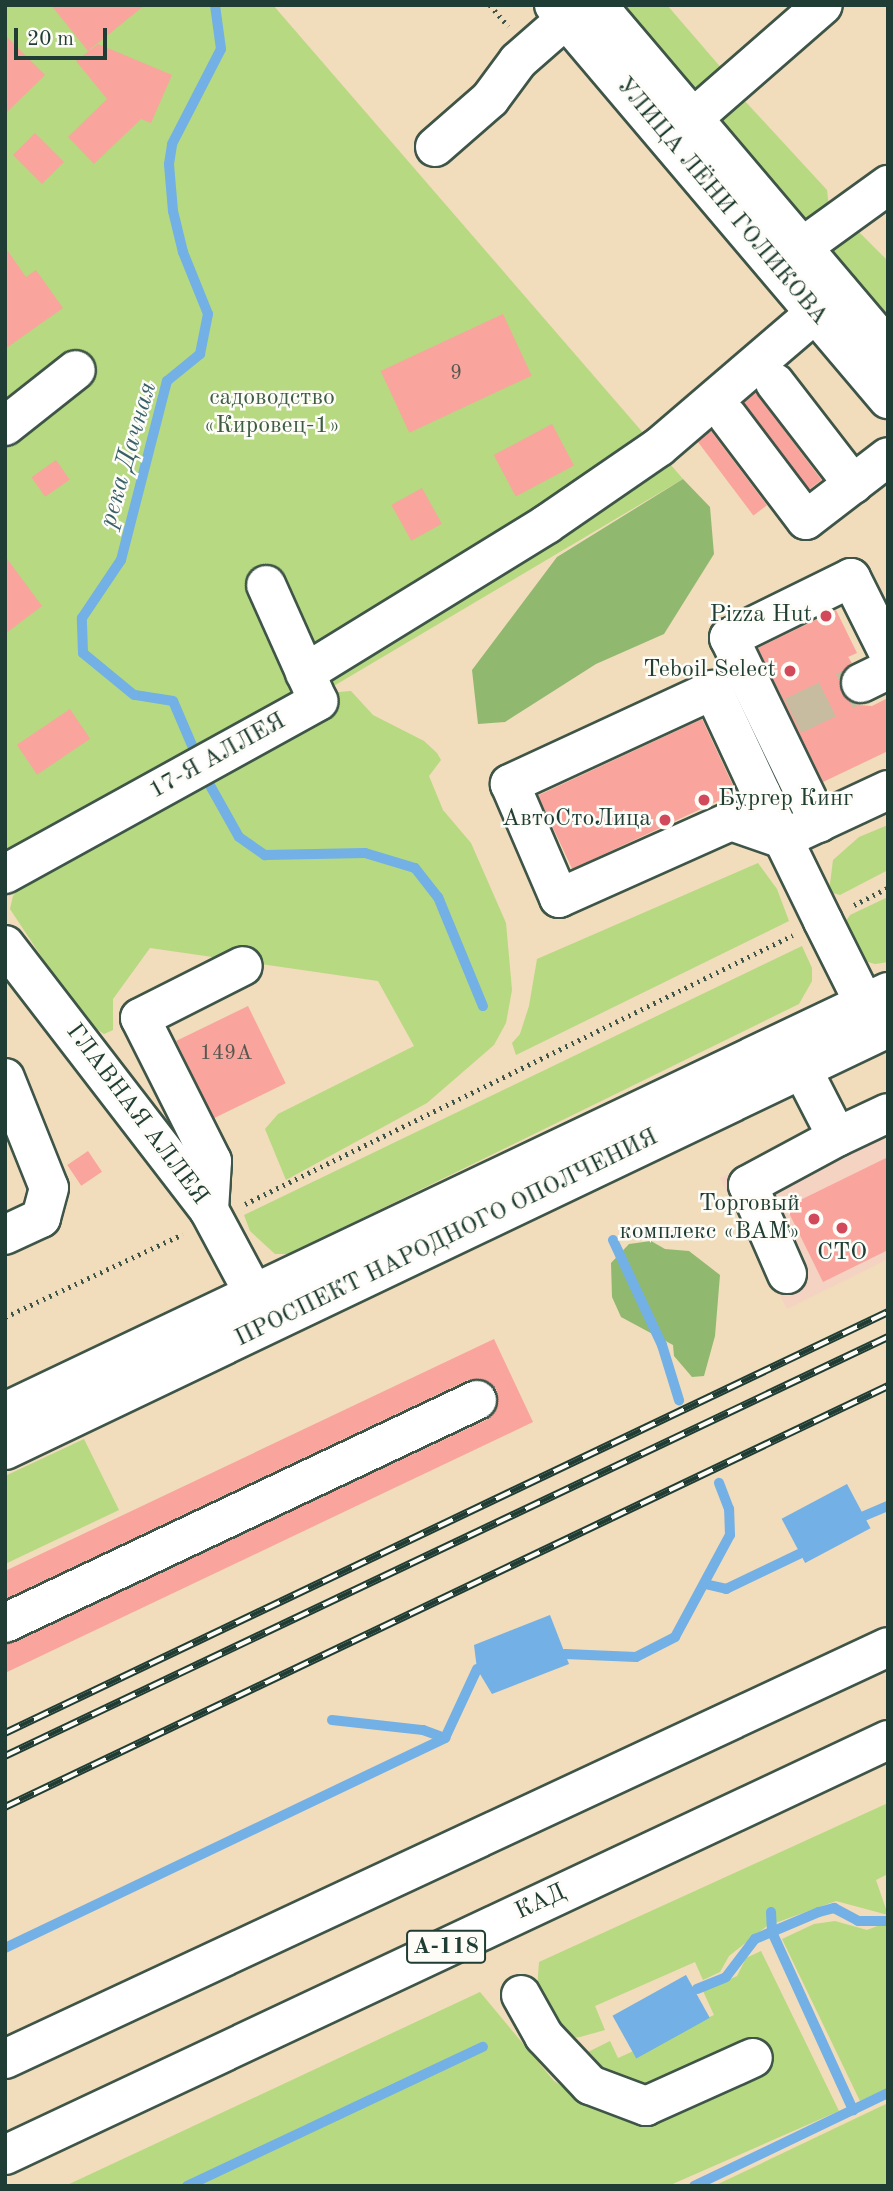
<!DOCTYPE html>
<meta charset="utf-8">
<style>
body{margin:0}
#map{position:relative;width:893px;height:2191px;overflow:hidden;background:#f1dcbb;font-family:"Old Standard TT",serif}
div>[style]{position:absolute}
[style*='--x']{left:calc(var(--x)*1px);top:calc(var(--y)*1px);width:calc(var(--w)*1px);rotate:calc(var(--a)*1deg)}
.built>*{inset:0;background:#f5d3c2}
.green>*{inset:0;background:#b6d981}
.forest>*{inset:0;background:#90b96f}
.water>*{inset:0;background:#72b0e5;transform-origin:0 0}
.stream>*{height:10px;margin:-5px;padding:0 5px;transform-origin:5px;border-radius:5px;background:#72b0e5}
.building>*{inset:0;background:#faa49e;transform-origin:0 0}
.minor-tunnel>*{height:38px;margin-top:-19px;transform-origin:0;background:repeating-linear-gradient(90deg,#c7bca0 0 38px,transparent 0 57px)}
.path>*{height:4.5px;margin-top:-2.25px;transform-origin:0;background:repeating-linear-gradient(90deg,#3e5548 0 2px,transparent 0 7px)}
.roads{filter:drop-shadow(2px 0 #3e5548) drop-shadow(-2px 0 #3e5548) drop-shadow(0 2px #3e5548) drop-shadow(0 -2px #3e5548)}
.minor>*{height:38px;margin:-19px;padding:0 19px;transform-origin:19px;border-radius:19px;background:#fff}
.major>*{height:38px;margin:-19px;padding:0 19px;transform-origin:19px;border-radius:19px;background:#fff}
.highway>*{height:38px;margin:-19px;padding:0 19px;transform-origin:19px;border-radius:19px;background:#fff}
.rail>*{height:8px;margin-top:-4px;transform-origin:0;background:repeating-linear-gradient(90deg,#fdfcf7 0 16px,#1f3d34 0 32px);box-sizing:border-box;border-block:2px solid #1f3d34}
.dots>*{width:19px;height:19px;translate:-50% -50%;box-sizing:border-box;border:4px solid #fdfcf7;border-radius:50%}
span{translate:-50% -50%;white-space:nowrap;text-align:center;line-height:1.15;-webkit-text-stroke:5px #fdfcf7;paint-order:stroke}
.number-label{font-size:21px;color:#56574e}
.number-label span{-webkit-text-stroke-width:0}
.shield-label span{padding:2px 5px;background:#fdfcf7;border:2px solid;border-radius:5px;-webkit-text-stroke-width:0}
.shield-label{font-size:23px;color:#1f3d34;font-weight:700}
.street-label{font-size:24px;color:#1f3d34}
.park-label{font-size:24px;color:#3d5c43}
.poi-label{font-size:24px;color:#1f3d34}
.right{translate:-100% -50%;text-align:right}
.left{translate:0 -50%;text-align:left}
.water-label{font-size:26px;color:#386069;font-style:italic}
.frame{position:absolute;inset:0;border:7px solid #1f3d34;pointer-events:none}
.scale{position:absolute;left:14px;top:28px;width:93px;height:32px;box-sizing:border-box;border:4px solid #1f3d34;border-top:0;padding-left:9px;font-size:21px;line-height:24px;white-space:nowrap;color:#1f3d34;-webkit-text-stroke:5px #fdfcf7;paint-order:stroke}
</style>
<div id="map">
<div class="built">
<i style="clip-path:polygon(888px 1097px,888px 1259px,787px 1309px,720px 1178px)"></i>
</div>
<div class="green">
<i style="clip-path:polygon(5px 5px,273px 5px,683px 479px,5px 881px)"></i>
<i style="clip-path:polygon(622px 5px,667px 5px,723px 70px,697px 94px)"></i>
<i style="clip-path:polygon(743px 99px,827px 190px,829px 208px,808px 225px,716px 116px)"></i>
<i style="clip-path:polygon(854px 227px,888px 261px,888px 319px,823px 243px)"></i>
<i style="clip-path:polygon(351px 691px,373px 715px,424px 741px,437px 753px,441px 760px,429px 776px,443px 810px,471px 843px,506px 923px,512px 990px,506px 1023px,494px 1045px,427px 1103px,286px 1180px,265px 1129px,278px 1114px,414px 1046px,378px 981px,150px 948px,113px 999px,113px 1030px,104px 1034px,84px 1021px,10px 909px,13px 896px,29px 876px,339px 692px)"></i>
<i style="clip-path:polygon(888px 825px,888px 870px,840px 895px,829px 892px,833px 860px,859px 837px)"></i>
<i style="clip-path:polygon(758px 863px,777px 889px,789px 921px,516px 1055px,512px 1043px,520px 1034px,529px 1006px,537px 959px)"></i>
<i style="clip-path:polygon(888px 897px,888px 962px,875px 964px,857px 959px,842px 927px,850px 915px)"></i>
<i style="clip-path:polygon(802px 946px,812px 968px,812px 981px,799px 1004px,289px 1254px,275px 1254px,250px 1231px,244px 1215px)"></i>
<i style="clip-path:polygon(84px 1439px,119px 1510px,5px 1564px,5px 1476px)"></i>
<i style="clip-path:polygon(888px 1803px,888px 1874px,876px 1880px,888px 1915px,836px 1901px,767px 1926px,729px 1956px,720px 1972px,703px 1980px,695px 1962px,595px 2006px,605px 2030px,580px 2037px,572px 2038px,537px 1991px,539px 1962px)"></i>
<i style="clip-path:polygon(835px 1921px,867px 1930px,888px 1922px,888px 2088px,860px 2101px,782px 1939px,814px 1924px)"></i>
<i style="clip-path:polygon(761px 1951px,839px 2111px,668px 2186px,65px 2186px,480px 1992px,554px 2081px,595px 2108px,640px 2122px,661px 2083px,641px 2087px,622px 2084px,584px 2054px,610px 2041px,618px 2058px,714px 2015px,703px 1991px,737px 1976px,746px 1958px)"></i>
<i style="clip-path:polygon(888px 2103px,888px 2186px,714px 2186px)"></i>
</div>
<div class="forest">
<i style="clip-path:polygon(683px 479px,710px 507px,714px 554px,664px 634px,596px 664px,505px 722px,478px 724px,472px 670px,557px 557px)"></i>
<i style="clip-path:polygon(651px 1241px,665px 1249px,689px 1251px,720px 1275px,715px 1336px,704px 1376px,692px 1377px,674px 1356px,673px 1345px,621px 1317px,612px 1297px,611px 1263px,629px 1244px)"></i>
</div>
<div class="water">
<i style="left:847px;top:1484px;width:50px;height:74px;rotate:62deg"></i>
<i style="clip-path:polygon(550px 1615px,569px 1664px,492px 1694px,477px 1669px,474px 1645px)"></i>
<i style="left:686px;top:1975px;width:49px;height:84px;rotate:61deg"></i>
</div>
<div class="stream">
<i style="--x:194;--y:750;--w:53;--a:-113.2"></i>
<i style="--x:173;--y:701;--w:39;--a:-171"></i>
<i style="--x:134;--y:695;--w:66;--a:-140.5"></i>
<i style="--x:83;--y:653;--w:35;--a:-92"></i>
<i style="--x:82;--y:618;--w:70;--a:-56.1"></i>
<i style="--x:121;--y:560;--w:185;--a:-75.6"></i>
<i style="--x:167;--y:381;--w:43;--a:-39.3"></i>
<i style="--x:200;--y:354;--w:41;--a:-78.7"></i>
<i style="--x:208;--y:314;--w:67;--a:-112"></i>
<i style="--x:183;--y:252;--w:42;--a:-103.7"></i>
<i style="--x:173;--y:211;--w:47;--a:-94.9"></i>
<i style="--x:169;--y:164;--w:20;--a:-81"></i>
<i style="--x:172;--y:144;--w:107;--a:-62.7"></i>
<i style="--x:221;--y:49;--w:44;--a:-97.8"></i>
<i style="--x:207;--y:780;--w:65;--a:60.7"></i>
<i style="--x:239;--y:837;--w:32;--a:35"></i>
<i style="--x:265;--y:855;--w:100;--a:-1.1"></i>
<i style="--x:365;--y:853;--w:52;--a:16.7"></i>
<i style="--x:415;--y:868;--w:37;--a:52"></i>
<i style="--x:438;--y:897;--w:118;--a:67.6"></i>
<i style="--x:613;--y:1240;--w:116;--a:65"></i>
<i style="--x:662;--y:1345;--w:58;--a:72.8"></i>
<i style="--x:864;--y:1516;--w:26;--a:-23"></i>
<i style="--x:705;--y:1584;--w:22;--a:13"></i>
<i style="--x:726;--y:1589;--w:81;--a:-25.6"></i>
<i style="--x:565;--y:1654;--w:71;--a:2.4"></i>
<i style="--x:636;--y:1657;--w:44;--a:-27.1"></i>
<i style="--x:675;--y:1637;--w:116;--a:-61.7"></i>
<i style="--x:730;--y:1535;--w:26;--a:-92"></i>
<i style="--x:729;--y:1509;--w:28;--a:-111"></i>
<i style="--x:332;--y:1720;--w:92;--a:6.3"></i>
<i style="--x:423;--y:1730;--w:23;--a:20"></i>
<i style="--x:771;--y:1912;--w:20;--a:87"></i>
<i style="--x:772;--y:1932;--w:196;--a:65.5"></i>
<i style="--x:5;--y:1948;--w:488;--a:-25.5"></i>
<i style="--x:445;--y:1738;--w:76;--a:-65.1"></i>
<i style="--x:697;--y:1989;--w:31;--a:-22"></i>
<i style="--x:726;--y:1977;--w:48;--a:-52.7"></i>
<i style="--x:755;--y:1939;--w:69;--a:-22.9"></i>
<i style="--x:819;--y:1912;--w:16;--a:-15"></i>
<i style="--x:834;--y:1908;--w:27;--a:28"></i>
<i style="--x:858;--y:1921;--w:30;--a:0"></i>
<i style="--x:187;--y:2186;--w:327;--a:-25.2"></i>
<i style="--x:694;--y:2186;--w:215;--a:-25.6"></i>
</div>
<div class="building">
<i style="clip-path:polygon(51px 5px,145px 5px,88px 51px)"></i>
<i style="clip-path:polygon(5px 35px,45px 75px,5px 114px)"></i>
<i style="clip-path:polygon(98px 44px,172px 75px,151px 123px,141px 119px,94px 164px,68px 137px,107px 99px,76px 61px)"></i>
<i style="left:35px;top:133px;width:41px;height:31px;rotate:45deg"></i>
<i style="clip-path:polygon(5px 247px,26px 277px,36px 270px,63px 308px,5px 349px)"></i>
<i style="left:503px;top:314px;width:68px;height:135px;rotate:65deg"></i>
<i style="left:756px;top:393px;width:109px;height:16px;rotate:53deg"></i>
<i style="left:552px;top:424px;width:47px;height:66px;rotate:62deg"></i>
<i style="left:711px;top:431px;width:93px;height:17px;rotate:53deg"></i>
<i style="left:56px;top:460px;width:24px;height:30px;rotate:55deg"></i>
<i style="left:422px;top:488px;width:41px;height:35px;rotate:61deg"></i>
<i style="clip-path:polygon(5px 556px,42px 606px,5px 634px)"></i>
<i style="clip-path:polygon(836px 610px,857px 653px,848px 657px,852px 663px,843px 671px,841px 692px,859px 705px,872px 706px,888px 698px,888px 751px,823px 782px,758px 648px)"></i>
<i style="left:70px;top:709px;width:36px;height:64px;rotate:56deg"></i>
<i style="left:702px;top:719px;width:81px;height:181px;rotate:65deg"></i>
<i style="left:248px;top:1006px;width:86px;height:80px;rotate:64deg"></i>
<i style="left:88px;top:1151px;width:25px;height:25px;rotate:56deg"></i>
<i style="clip-path:polygon(888px 1157px,888px 1250px,823px 1282px,786px 1207px)"></i>
<i style="clip-path:polygon(494px 1339px,533px 1422px,5px 1673px,5px 1645px,486px 1420px,495px 1412px,497px 1391px,489px 1382px,468px 1380px,5px 1599px,5px 1571px)"></i>
</div>
<div class="minor-tunnel">
<i style="--x:793;--y:716;--w:76;--a:-25.9"></i>
</div>
<div class="path">
<i style="--x:490;--y:5;--w:28;--a:49"></i>
<i style="--x:854;--y:905;--w:38;--a:-27"></i>
<i style="--x:245;--y:1204;--w:610;--a:-26.15"></i>
<i style="--x:5;--y:1317;--w:196;--a:-25"></i>
</div>
<div class="roads">
<div class="minor">
<i style="--x:554;--y:5;--w:517;--a:49.71"></i>
<i style="--x:597;--y:5;--w:450;--a:49.7"></i>
<i style="--x:675;--y:134;--w:196;--a:-41.1"></i>
<i style="--x:435;--y:147;--w:73;--a:-41.1"></i>
<i style="--x:490;--y:99;--w:47;--a:-53.6"></i>
<i style="--x:518;--y:61;--w:85;--a:-41.2"></i>
<i style="--x:783;--y:261;--w:130;--a:-35.9"></i>
<i style="--x:775;--y:383;--w:128;--a:52.3"></i>
<i style="--x:728;--y:417;--w:129;--a:52.9"></i>
<i style="--x:806;--y:520;--w:103;--a:-37.5"></i>
<i style="--x:5;--y:426;--w:90;--a:-38.3"></i>
<i style="--x:305;--y:673;--w:284;--a:-31.6"></i>
<i style="--x:547;--y:524;--w:136;--a:-34.5"></i>
<i style="--x:659;--y:447;--w:238;--a:-40.6"></i>
<i style="--x:861;--y:683;--w:30;--a:-26"></i>
<i style="--x:819;--y:823;--w:206;--a:-115.9"></i>
<i style="--x:729;--y:638;--w:136;--a:-26.2"></i>
<i style="--x:851;--y:578;--w:83;--a:63.4"></i>
<i style="--x:5;--y:874;--w:358;--a:-28.9"></i>
<i style="--x:318;--y:701;--w:127;--a:-114.1"></i>
<i style="--x:5;--y:945;--w:334;--a:52.4"></i>
<i style="--x:209;--y:1210;--w:95;--a:61.8"></i>
<i style="--x:864;--y:1003;--w:92;--a:-116.6"></i>
<i style="--x:823;--y:921;--w:91;--a:-116"></i>
<i style="--x:783;--y:839;--w:51;--a:-115.6"></i>
<i style="--x:761;--y:793;--w:114;--a:-115"></i>
<i style="--x:713;--y:690;--w:224;--a:155.2"></i>
<i style="--x:510;--y:784;--w:124;--a:66.7"></i>
<i style="--x:559;--y:898;--w:188;--a:-24.1"></i>
<i style="--x:731;--y:821;--w:55;--a:19.1"></i>
<i style="--x:783;--y:839;--w:116;--a:-25"></i>
<i style="--x:802;--y:1069;--w:76;--a:62.8"></i>
<i style="--x:837;--y:1137;--w:56;--a:-25.2"></i>
<i style="--x:5;--y:1078;--w:118;--a:68.2"></i>
<i style="--x:49;--y:1188;--w:31;--a:105"></i>
<i style="--x:41;--y:1218;--w:40;--a:155"></i>
<i style="--x:209;--y:1210;--w:49;--a:-86.5"></i>
<i style="--x:212;--y:1161;--w:160;--a:-116.7"></i>
<i style="--x:140;--y:1018;--w:115;--a:-26.8"></i>
<i style="--x:787;--y:1274;--w:97;--a:-113.7"></i>
<i style="--x:748;--y:1185;--w:101;--a:-28.3"></i>
<i style="--x:5;--y:1623;--w:522;--a:-25.29"></i>
<i style="--x:521;--y:1995;--w:47;--a:60.7"></i>
<i style="--x:544;--y:2036;--w:67;--a:46.8"></i>
<i style="--x:590;--y:2085;--w:60;--a:20.6"></i>
<i style="--x:646;--y:2106;--w:117;--a:-24.2"></i>
</div>
<div class="major">
<i style="--x:5;--y:1412;--w:978;--a:-25.44"></i>
<i style="--x:5;--y:1450;--w:979;--a:-25.54"></i>
</div>
<div class="highway">
<i style="--x:5;--y:2059;--w:974;--a:-25.01"></i>
<i style="--x:5;--y:2155;--w:976;--a:-25.17"></i>
</div>
</div>
<div class="rail">
<i style="--x:5;--y:1733;--w:978;--a:-25.49"></i>
<i style="--x:5;--y:1756;--w:977;--a:-25.39"></i>
<i style="--x:5;--y:1807;--w:978;--a:-25.49"></i>
</div>
<div class="dots">
<i style="left:826px;top:616px;background:#d1495b"></i>
<i style="left:790px;top:671px;background:#d1495b"></i>
<i style="left:704px;top:800px;background:#d1495b"></i>
<i style="left:665px;top:820px;background:#d1495b"></i>
<i style="left:814px;top:1219px;background:#d1495b"></i>
<i style="left:842px;top:1228px;background:#d1495b"></i>
</div>
<div class="number-label">
<span style="left:456px;top:374px">9</span>
<span style="left:226px;top:1054px">149А</span>
</div>
<div class="shield-label">
<span style="left:446px;top:1947px">А-118</span>
</div>
<div class="street-label">
<span style="left:721px;top:202px;rotate:50deg">УЛИЦА ЛЁНИ ГОЛИКОВА</span>
<span style="left:218px;top:757px;rotate:-29deg">17-Я АЛЛЕЯ</span>
<span style="left:136px;top:1115px;rotate:53deg">ГЛАВНАЯ АЛЛЕЯ</span>
<span style="left:447px;top:1239px;rotate:-26deg">ПРОСПЕКТ НАРОДНОГО ОПОЛЧЕНИЯ</span>
<span style="left:541px;top:1903px;rotate:-25deg">КАД</span>
</div>
<div class="park-label">
<span style="left:272px;top:413px">садоводство<br>«Кировец-1»</span>
</div>
<div class="poi-label">
<span class="right" style="left:812px;top:616px">Pizza Hut</span>
<span class="right" style="left:776px;top:671px">Teboil Select</span>
<span class="left" style="left:718px;top:800px">Бургер Кинг</span>
<span class="right" style="left:651px;top:820px">АвтоСтоЛица</span>
<span class="right" style="left:800px;top:1219px">Торговый<br>комплекс «ВАМ»</span>
<span style="left:842px;top:1254px">СТО</span>
</div>
<div class="water-label">
<span style="left:129px;top:455px;rotate:-74deg">река Дачная</span>
</div>
<div class="frame"></div>
<div class="scale">20 m</div>
</div>
